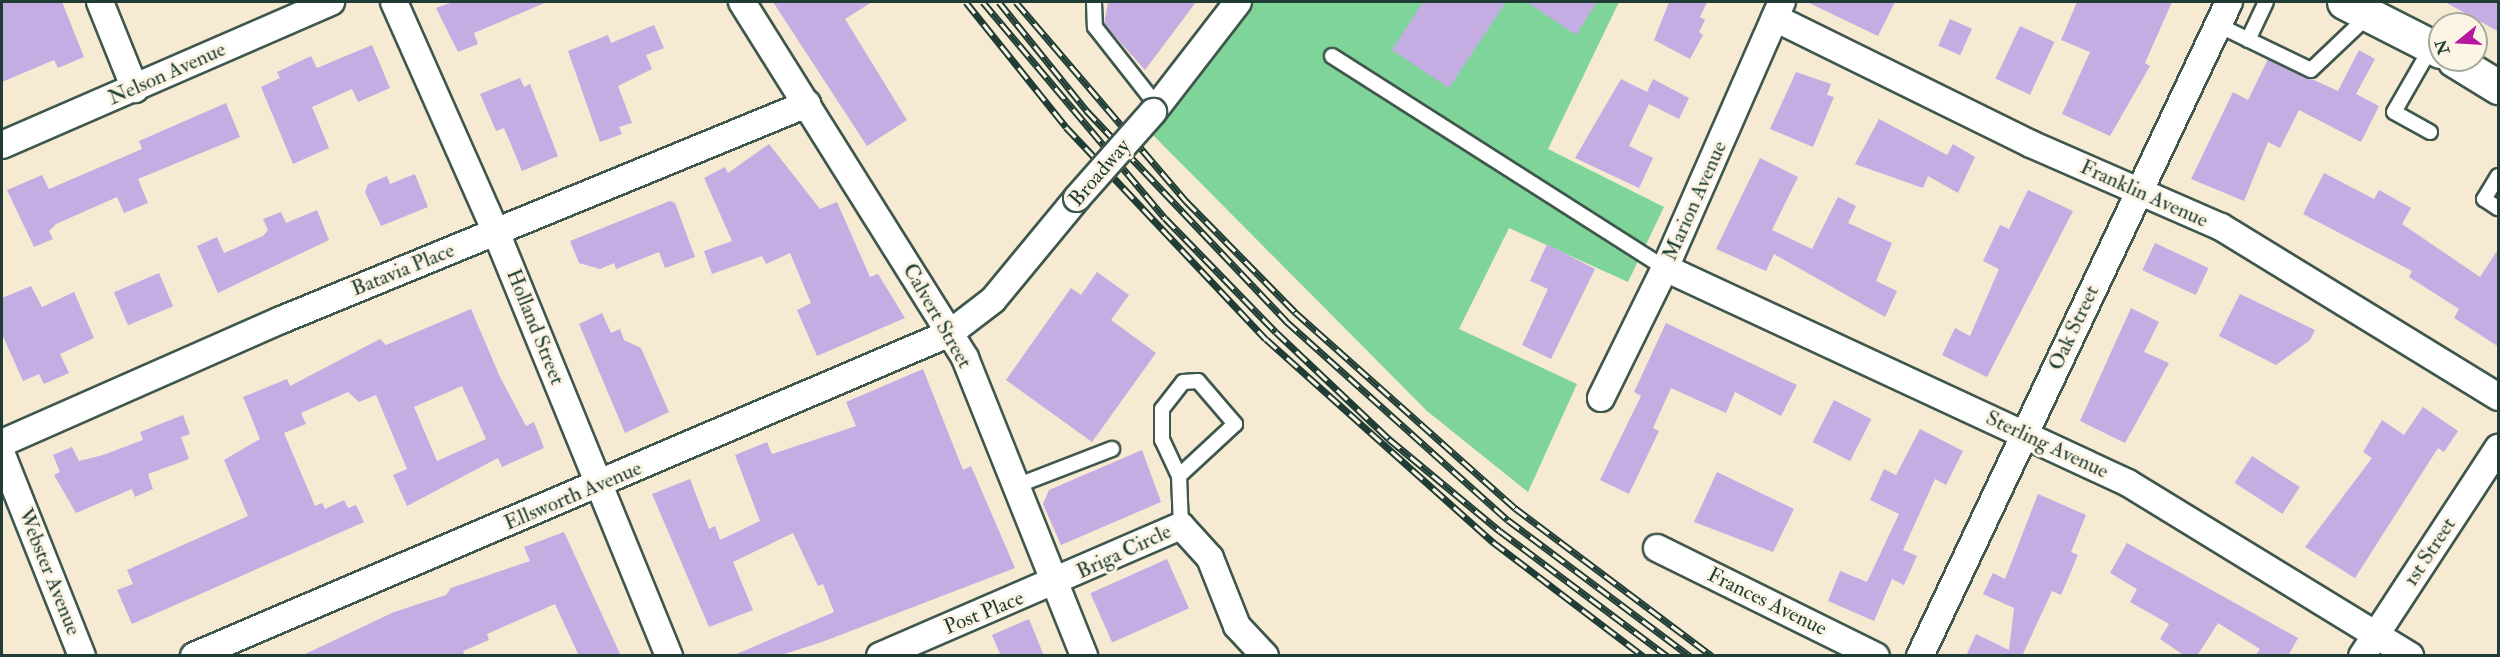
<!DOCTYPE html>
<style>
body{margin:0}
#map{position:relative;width:2500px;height:657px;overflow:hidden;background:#f6ead2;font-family:"IM FELL Double Pica",serif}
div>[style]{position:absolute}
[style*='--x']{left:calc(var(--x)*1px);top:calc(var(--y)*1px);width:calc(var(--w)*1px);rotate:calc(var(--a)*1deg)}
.green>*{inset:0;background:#7fd599}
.building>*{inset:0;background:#c4ade3;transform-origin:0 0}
.roads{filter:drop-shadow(2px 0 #3f574c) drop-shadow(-2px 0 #3f574c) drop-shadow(0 2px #3f574c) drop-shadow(0 -2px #3f574c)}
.service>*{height:14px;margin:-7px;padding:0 7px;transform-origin:7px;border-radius:7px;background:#fff}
.minor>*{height:26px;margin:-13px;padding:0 13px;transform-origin:13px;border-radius:13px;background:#fff}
.tertiary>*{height:33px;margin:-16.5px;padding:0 16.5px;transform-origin:16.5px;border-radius:16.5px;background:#fff}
.rail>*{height:7px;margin-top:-3.5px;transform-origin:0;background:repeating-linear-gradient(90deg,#fcf5e5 0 14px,#1f3d34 0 28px);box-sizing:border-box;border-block:2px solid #1f3d34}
.bridges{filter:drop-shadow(2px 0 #3f574c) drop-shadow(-2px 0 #3f574c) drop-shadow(0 2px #3f574c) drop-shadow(0 -2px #3f574c)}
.minor-bridge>*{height:26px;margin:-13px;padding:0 13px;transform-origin:13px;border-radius:13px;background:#fff}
span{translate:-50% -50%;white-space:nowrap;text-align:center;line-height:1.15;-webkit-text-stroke:6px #fcf5e5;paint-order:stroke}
.street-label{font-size:21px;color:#1f3d34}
.frame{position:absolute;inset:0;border:3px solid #1f3d34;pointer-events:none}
.north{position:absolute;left:2428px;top:12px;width:60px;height:60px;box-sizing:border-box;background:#fcf5e5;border:2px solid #a4ab9e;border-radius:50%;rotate:252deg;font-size:16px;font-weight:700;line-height:24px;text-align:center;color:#1f3d34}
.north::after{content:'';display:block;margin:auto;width:21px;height:27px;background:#b5179e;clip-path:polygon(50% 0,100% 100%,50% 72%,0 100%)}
</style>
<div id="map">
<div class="green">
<i style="clip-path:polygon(1245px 2px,1619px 2px,1548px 149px,1664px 207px,1628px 282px,1509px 228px,1459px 329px,1577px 384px,1528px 492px,1427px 411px,1147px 129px)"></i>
</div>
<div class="building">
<i style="clip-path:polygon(2px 2px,62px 2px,84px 57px,58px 68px,54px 60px,2px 82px)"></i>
<i style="clip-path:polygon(453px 2px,547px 2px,474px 33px,478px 44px,458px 52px,436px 8px)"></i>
<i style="clip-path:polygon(773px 2px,872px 2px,845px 19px,907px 120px,867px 146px)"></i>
<i style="clip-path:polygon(1108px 2px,1196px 2px,1145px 70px,1104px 24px)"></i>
<i style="clip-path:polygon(1423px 2px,1506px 2px,1449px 88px,1392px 50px)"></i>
<i style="clip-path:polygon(1527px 2px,1597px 2px,1576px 35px)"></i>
<i style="clip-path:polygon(1669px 2px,1707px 2px,1700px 17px,1705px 20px,1699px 32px,1703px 35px,1690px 59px,1654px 40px)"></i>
<i style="clip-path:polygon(1807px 2px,1895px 2px,1878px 36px)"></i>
<i style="clip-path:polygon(2077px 2px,2172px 2px,2145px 63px,2150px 66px,2110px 136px,2062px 114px,2090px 52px,2061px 40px)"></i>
<i style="clip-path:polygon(2445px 2px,2499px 2px,2499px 32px)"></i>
<i style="left:1950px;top:19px;width:24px;height:29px;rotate:24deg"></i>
<i style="clip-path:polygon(654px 25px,664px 48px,646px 55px,652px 69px,618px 86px,632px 123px,619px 127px,622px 134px,600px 142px,568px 51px,608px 35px,611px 43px)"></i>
<i style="left:2020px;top:26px;width:38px;height:58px;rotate:25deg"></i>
<i style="clip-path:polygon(372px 45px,390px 88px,358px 102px,352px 89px,312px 107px,329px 148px,293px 164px,261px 87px,280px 78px,277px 72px,311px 56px,317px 68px)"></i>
<i style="clip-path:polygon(2359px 50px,2375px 59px,2356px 94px,2379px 106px,2361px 142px,2299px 110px,2280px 148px,2268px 142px,2244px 201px,2191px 179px,2233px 92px,2248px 100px,2268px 59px,2338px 91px)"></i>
<i style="clip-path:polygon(1796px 72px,1831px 84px,1827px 95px,1834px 97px,1813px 147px,1770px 129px)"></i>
<i style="clip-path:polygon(520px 78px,524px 87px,530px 84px,558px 156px,522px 171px,504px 128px,496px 131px,480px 94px)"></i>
<i style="clip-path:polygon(1621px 79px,1647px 92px,1653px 79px,1689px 98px,1679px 119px,1649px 104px,1629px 146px,1653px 158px,1639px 188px,1575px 158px)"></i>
<i style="clip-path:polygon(226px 103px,240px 137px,138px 179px,148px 203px,124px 213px,117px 197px,56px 224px,49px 231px,53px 239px,34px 247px,7px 190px,42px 175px,49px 189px,142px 149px,139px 141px)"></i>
<i style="clip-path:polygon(1879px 119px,1947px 155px,1953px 144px,1975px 157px,1958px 193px,1928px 176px,1923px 188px,1855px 164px)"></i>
<i style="clip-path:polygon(769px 144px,820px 209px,837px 202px,870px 277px,878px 274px,905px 318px,817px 356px,797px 310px,811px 303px,790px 253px,766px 264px,762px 256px,712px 274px,704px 251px,732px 241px,704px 178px,725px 167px,728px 173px)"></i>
<i style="clip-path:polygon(1760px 158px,1798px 177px,1772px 230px,1812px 249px,1838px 197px,1856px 206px,1848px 223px,1892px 243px,1876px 281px,1897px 291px,1885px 317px,1774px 254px,1766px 271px,1716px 249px)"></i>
<i style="clip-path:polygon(2324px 173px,2374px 199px,2379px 190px,2411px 208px,2402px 224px,2480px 277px,2499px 248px,2499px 347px,2454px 318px,2459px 309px,2409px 277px,2412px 271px,2303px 214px)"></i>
<i style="clip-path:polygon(415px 174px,428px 207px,381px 226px,365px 192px,368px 184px,387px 176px,390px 184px)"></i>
<i style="clip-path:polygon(2028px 190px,2073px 211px,1987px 377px,1942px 355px,1955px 328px,1970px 336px,1999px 269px,1983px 261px,2000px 225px,2009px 229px)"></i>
<i style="clip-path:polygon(670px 201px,675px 203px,695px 257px,665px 268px,659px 252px,616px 269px,614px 263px,600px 269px,579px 263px,570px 241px)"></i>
<i style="clip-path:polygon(317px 210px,329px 240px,218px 293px,197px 246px,217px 237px,224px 253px,263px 236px,268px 230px,263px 219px,281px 212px,286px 223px)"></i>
<i style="left:2155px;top:243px;width:59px;height:30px;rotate:25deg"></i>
<i style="clip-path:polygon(1547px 244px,1595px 269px,1551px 359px,1522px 345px,1548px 289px,1530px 281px)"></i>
<i style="clip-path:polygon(1097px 272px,1129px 295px,1111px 320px,1156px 353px,1092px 442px,1006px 380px,1071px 288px,1081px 295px)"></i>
<i style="left:159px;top:273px;width:36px;height:49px;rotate:67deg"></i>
<i style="clip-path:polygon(31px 286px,42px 307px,74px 292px,94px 338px,60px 354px,69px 373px,44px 384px,39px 374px,23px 381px,2px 334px,2px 298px)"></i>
<i style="clip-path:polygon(2240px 294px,2315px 330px,2310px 340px,2276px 365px,2219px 336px)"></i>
<i style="clip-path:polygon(2131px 308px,2159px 322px,2144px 352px,2169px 363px,2125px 443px,2080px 421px)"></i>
<i style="clip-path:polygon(evenodd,471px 309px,500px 377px,526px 426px,534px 422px,544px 448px,502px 467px,498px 458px,407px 506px,393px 475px,407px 469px,376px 395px,359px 402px,348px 392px,301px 413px,306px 424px,284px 433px,315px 506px,322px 503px,325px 509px,344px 500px,348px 508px,356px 505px,364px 522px,132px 624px,117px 590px,133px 584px,127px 570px,248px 516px,224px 460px,260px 439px,243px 397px,287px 379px,290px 386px,380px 339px,386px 345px,471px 309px,462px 386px,486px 439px,437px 461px,414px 407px,462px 386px)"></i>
<i style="clip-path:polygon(602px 313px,611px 333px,620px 329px,624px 340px,641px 348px,669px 412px,625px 433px,579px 324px)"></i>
<i style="clip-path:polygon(1666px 323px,1797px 385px,1781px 416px,1735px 392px,1726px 413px,1671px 388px,1653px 428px,1659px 431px,1629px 494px,1600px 480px,1641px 396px,1634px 392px)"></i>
<i style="clip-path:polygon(923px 369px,963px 470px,971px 466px,1015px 568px,822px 642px,778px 656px,732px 656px,834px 612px,823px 584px,818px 586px,793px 533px,733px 562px,753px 610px,709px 627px,652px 494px,690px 479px,709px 529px,715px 526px,720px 540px,760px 521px,735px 455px,767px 442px,772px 454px,856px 426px,846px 402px)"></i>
<i style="left:1834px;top:400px;width:42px;height:47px;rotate:27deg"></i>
<i style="clip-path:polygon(2423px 407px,2458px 431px,2444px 452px,2438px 448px,2355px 578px,2305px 547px,2372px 458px,2363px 452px,2382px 420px,2404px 435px)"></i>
<i style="clip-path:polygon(183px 415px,190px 434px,181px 437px,189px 459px,148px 474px,153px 489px,135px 497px,132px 489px,76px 513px,54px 475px,60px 472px,53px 455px,72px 447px,79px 461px,103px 455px,143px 440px,140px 432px)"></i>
<i style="clip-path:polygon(1920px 429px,1963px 451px,1946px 485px,1935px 479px,1903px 550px,1917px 556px,1904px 585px,1892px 579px,1874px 621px,1828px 601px,1840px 571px,1867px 582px,1899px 514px,1870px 500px,1884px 469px,1896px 475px)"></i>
<i style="clip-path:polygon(1142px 450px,1161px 502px,1061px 545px,1043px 504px,1049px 490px)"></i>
<i style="left:2252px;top:456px;width:57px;height:32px;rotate:33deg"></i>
<i style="clip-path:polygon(1717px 472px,1794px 509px,1773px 552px,1694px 522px)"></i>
<i style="clip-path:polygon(2038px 494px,2086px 515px,2071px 552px,2078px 555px,2061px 595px,2052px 591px,2022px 656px,1966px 656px,1976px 634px,2009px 650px,2014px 608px,1983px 594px,1993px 573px,2005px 579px)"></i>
<i style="clip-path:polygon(564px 532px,621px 656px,579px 656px,555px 604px,487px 634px,489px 640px,463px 651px,465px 656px,301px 656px,394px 612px,446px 595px,451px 588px,530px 561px,524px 547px)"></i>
<i style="clip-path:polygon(2127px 543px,2298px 638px,2288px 656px,2255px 656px,2260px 649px,2218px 623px,2197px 656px,2185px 656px,2160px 639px,2169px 624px,2130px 602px,2137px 589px,2110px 573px)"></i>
<i style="left:1167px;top:559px;width:54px;height:84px;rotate:66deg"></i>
<i style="clip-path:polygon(1029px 619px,1044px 656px,1001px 656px,992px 635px)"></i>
</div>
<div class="roads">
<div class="service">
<i style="--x:1094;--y:2;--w:25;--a:88"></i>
<i style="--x:1095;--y:27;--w:102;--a:51.8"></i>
<i style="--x:2218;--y:25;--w:103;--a:25.8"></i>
<i style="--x:2311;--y:70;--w:80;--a:-43.5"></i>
<i style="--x:2248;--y:40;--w:42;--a:-64.7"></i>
<i style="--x:1332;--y:56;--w:395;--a:32.5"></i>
<i style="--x:2430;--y:132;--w:41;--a:-150.9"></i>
<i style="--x:2394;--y:112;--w:76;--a:-60.1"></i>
<i style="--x:2498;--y:176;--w:27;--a:121"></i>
<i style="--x:2484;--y:199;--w:17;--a:33"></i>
<i style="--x:1179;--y:476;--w:40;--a:-115"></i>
<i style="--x:1162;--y:440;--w:31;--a:-90"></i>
<i style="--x:1162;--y:409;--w:34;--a:-52"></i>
<i style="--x:1183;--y:382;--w:15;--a:-4"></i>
<i style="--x:1198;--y:381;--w:57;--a:49.3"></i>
<i style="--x:1235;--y:424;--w:76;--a:137.1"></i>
<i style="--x:1179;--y:476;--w:50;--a:87.7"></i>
<i style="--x:1016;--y:486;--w:103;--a:-21.1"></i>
</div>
<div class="minor">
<i style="--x:100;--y:2;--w:94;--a:68.1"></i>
<i style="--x:394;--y:2;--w:252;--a:66.1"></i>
<i style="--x:496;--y:232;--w:458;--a:67.8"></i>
<i style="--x:742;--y:2;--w:420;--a:57.9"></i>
<i style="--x:965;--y:358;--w:321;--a:68.2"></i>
<i style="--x:1775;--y:18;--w:285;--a:26.2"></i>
<i style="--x:2031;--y:144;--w:207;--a:23.6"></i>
<i style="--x:2221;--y:227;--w:325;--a:31.5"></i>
<i style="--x:1153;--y:112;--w:139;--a:-52.3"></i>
<i style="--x:2;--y:145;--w:359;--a:-23.5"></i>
<i style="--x:1665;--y:268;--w:510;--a:24.91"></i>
<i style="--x:2128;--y:483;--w:331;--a:31.5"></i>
<i style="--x:1601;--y:398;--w:145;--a:-63.8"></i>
<i style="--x:1665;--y:268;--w:291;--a:-66.3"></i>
<i style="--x:2;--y:443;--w:305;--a:-23.8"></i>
<i style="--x:281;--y:320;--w:569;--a:-22.33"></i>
<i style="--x:2;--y:455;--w:216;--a:68.3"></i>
<i style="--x:1657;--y:548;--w:244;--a:26.3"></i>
<i style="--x:194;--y:656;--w:822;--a:-23.13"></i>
<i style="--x:950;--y:333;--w:54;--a:-37.5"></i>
<i style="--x:993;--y:300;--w:132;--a:-50.5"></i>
<i style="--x:880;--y:656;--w:328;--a:-23.4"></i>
<i style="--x:1181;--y:526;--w:43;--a:47.8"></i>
<i style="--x:1210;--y:558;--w:73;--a:68.3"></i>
<i style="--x:1237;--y:626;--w:41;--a:47"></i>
<i style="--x:1920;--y:656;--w:723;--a:-64.71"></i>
<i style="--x:2362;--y:656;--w:249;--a:-56.8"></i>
</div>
<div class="tertiary">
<i style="--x:2344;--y:2;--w:108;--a:27"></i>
<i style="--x:2454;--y:60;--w:52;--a:31.5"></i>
</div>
</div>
<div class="rail">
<i style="--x:966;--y:2;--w:160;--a:51.3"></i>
<i style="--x:1066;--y:127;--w:291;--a:46.7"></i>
<i style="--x:1266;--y:339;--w:305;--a:41.8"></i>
<i style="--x:1493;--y:542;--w:188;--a:37.2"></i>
<i style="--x:983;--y:2;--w:282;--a:49.9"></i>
<i style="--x:1165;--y:218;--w:159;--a:45.8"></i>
<i style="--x:1276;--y:332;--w:156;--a:43.4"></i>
<i style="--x:1389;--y:439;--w:144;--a:39.7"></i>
<i style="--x:1500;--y:531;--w:209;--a:36.8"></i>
<i style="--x:999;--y:2;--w:139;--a:51.1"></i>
<i style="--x:1086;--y:110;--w:291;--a:46.5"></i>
<i style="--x:1286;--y:321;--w:298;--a:41.9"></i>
<i style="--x:1508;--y:520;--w:227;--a:36.8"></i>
<i style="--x:1016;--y:2;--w:262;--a:49.5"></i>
<i style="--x:1186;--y:201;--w:156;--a:45.5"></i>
<i style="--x:1295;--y:312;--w:295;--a:41.7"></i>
<i style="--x:1515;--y:508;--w:246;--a:36.9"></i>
</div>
<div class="bridges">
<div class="minor-bridge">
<i style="--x:1077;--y:198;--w:115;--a:-48.5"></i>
</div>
</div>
<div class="street-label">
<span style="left:167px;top:74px;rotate:-24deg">Nelson Avenue</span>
<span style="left:1100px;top:173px;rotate:-49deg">Broadway</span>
<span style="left:2144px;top:194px;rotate:24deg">Franklin Avenue</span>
<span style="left:1695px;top:201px;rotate:-66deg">Marion Avenue</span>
<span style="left:403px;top:270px;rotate:-22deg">Batavia Place</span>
<span style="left:937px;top:316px;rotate:60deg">Calvert Street</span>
<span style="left:535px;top:327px;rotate:68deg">Holland Street</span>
<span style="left:2074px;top:328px;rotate:-65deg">Oak Street</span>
<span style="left:2047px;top:445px;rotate:25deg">Sterling Avenue</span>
<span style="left:573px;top:496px;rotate:-23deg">Ellsworth Avenue</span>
<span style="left:1124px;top:552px;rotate:-25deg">Briga Circle</span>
<span style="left:2430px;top:552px;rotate:-57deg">1st Street</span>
<span style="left:49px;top:572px;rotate:68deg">Webster Avenue</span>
<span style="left:1767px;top:602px;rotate:26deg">Frances Avenue</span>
<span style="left:984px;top:613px;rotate:-22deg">Post Place</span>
</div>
<div class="frame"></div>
<div class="north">N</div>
</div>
